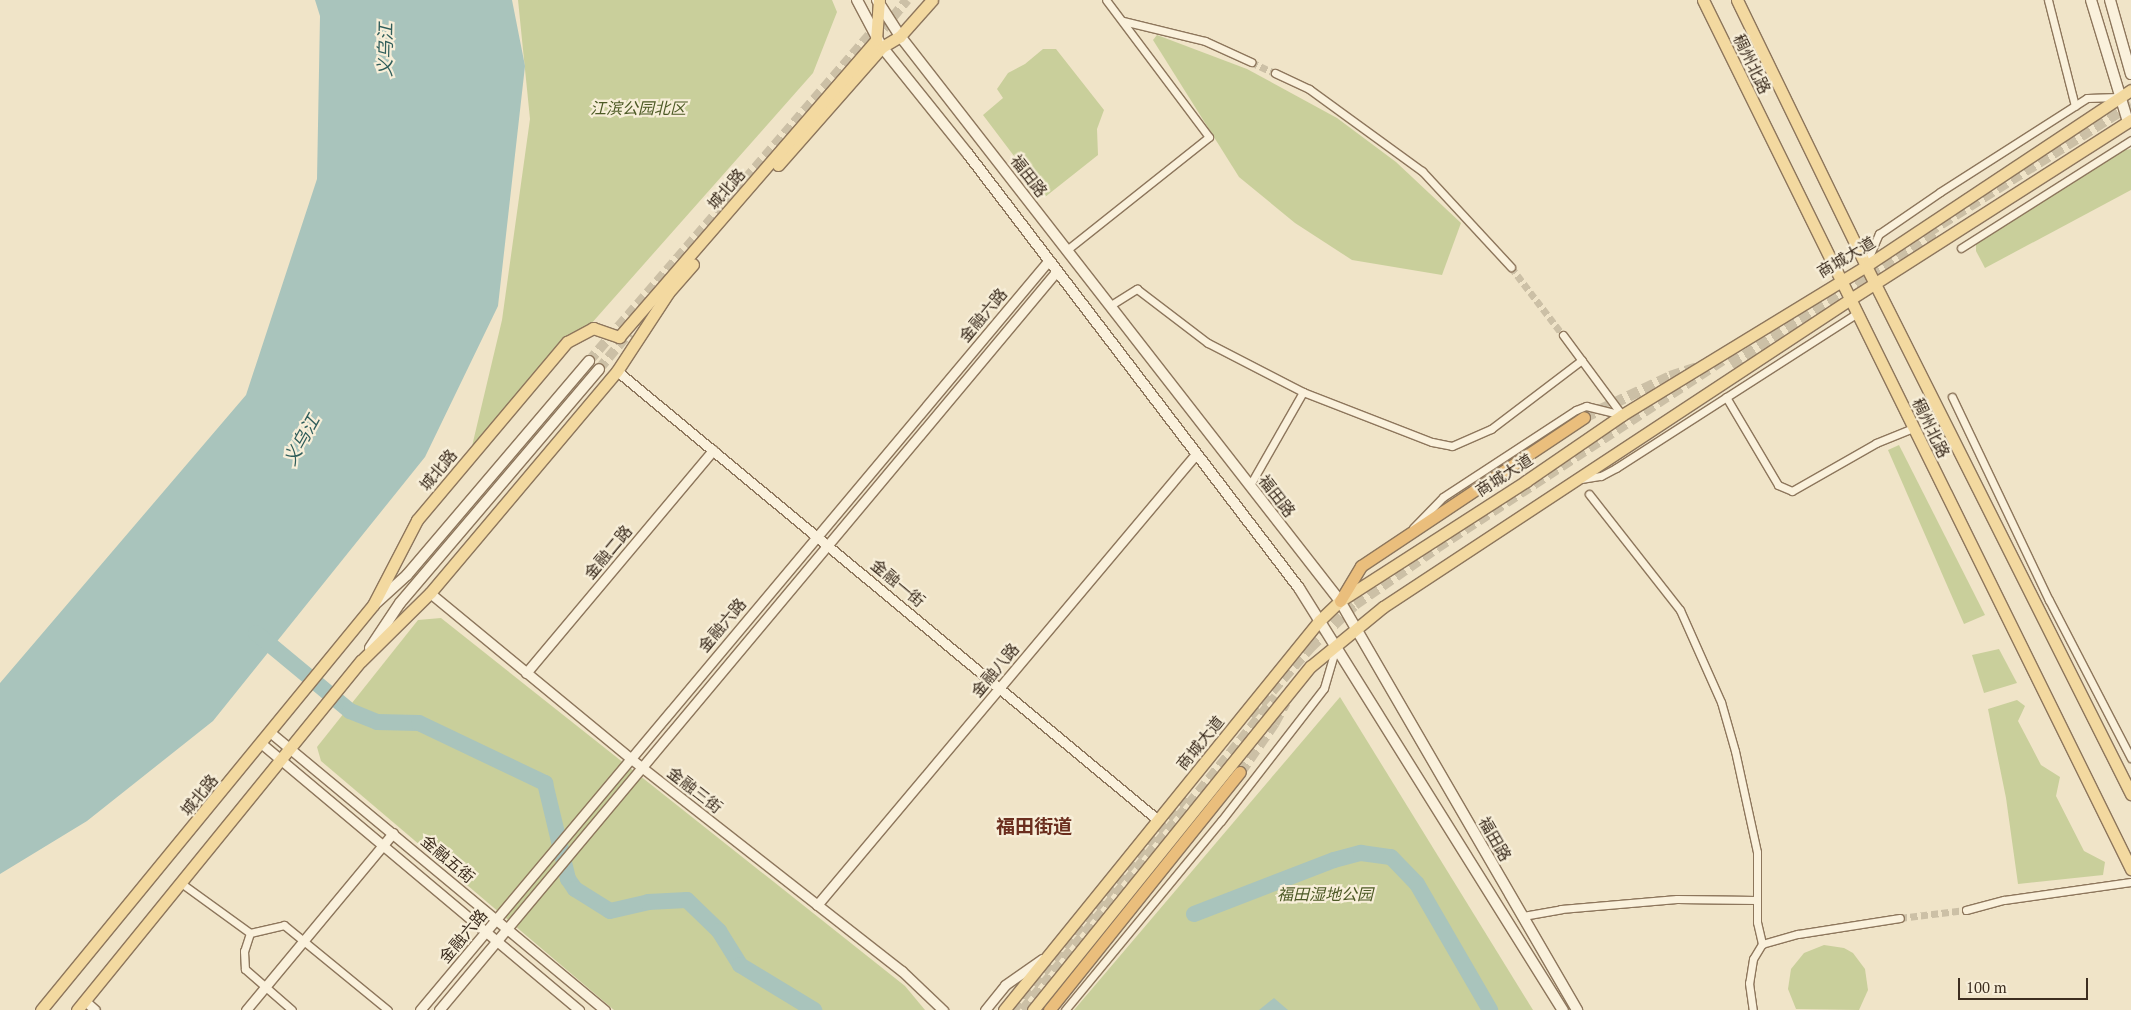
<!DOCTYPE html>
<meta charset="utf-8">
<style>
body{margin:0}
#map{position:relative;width:2131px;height:1010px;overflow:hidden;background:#f0e4c8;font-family:"PT Serif","Noto Sans SC",serif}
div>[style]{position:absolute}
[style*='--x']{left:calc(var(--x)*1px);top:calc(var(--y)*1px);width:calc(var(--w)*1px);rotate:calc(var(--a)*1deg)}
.green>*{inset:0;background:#c9cf9b}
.water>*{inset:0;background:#a9c4bc}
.river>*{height:16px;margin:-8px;padding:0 8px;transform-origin:8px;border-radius:8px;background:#a9c4bc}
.minor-tunnel>*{height:7px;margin-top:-3.5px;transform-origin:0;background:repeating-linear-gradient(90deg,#ccc0a6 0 7px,transparent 0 10.5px)}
.secondary-tunnel>*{height:10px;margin-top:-5px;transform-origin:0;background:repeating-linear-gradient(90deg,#ccc0a6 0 10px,transparent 0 15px)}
.trunk-tunnel>*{height:11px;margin-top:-5.5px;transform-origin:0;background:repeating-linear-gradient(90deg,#ccc0a6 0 11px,transparent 0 16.5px)}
.roads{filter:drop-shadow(1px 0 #8d765c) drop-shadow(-1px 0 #8d765c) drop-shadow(0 1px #8d765c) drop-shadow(0 -1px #8d765c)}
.minor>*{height:7px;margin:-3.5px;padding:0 3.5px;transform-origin:3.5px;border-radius:3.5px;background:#faf1dc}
.tertiary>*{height:9px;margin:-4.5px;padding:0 4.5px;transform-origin:4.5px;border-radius:4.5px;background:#faf1dc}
.secondary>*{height:10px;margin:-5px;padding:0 5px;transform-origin:5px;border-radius:5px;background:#faf1dc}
.primary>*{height:11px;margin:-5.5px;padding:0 5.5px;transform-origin:5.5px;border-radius:5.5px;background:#f3d9a0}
.trunk>*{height:11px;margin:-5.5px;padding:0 5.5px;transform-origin:5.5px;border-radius:5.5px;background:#eabe7c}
span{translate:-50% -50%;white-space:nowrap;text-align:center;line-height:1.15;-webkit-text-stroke:4.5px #f7eed8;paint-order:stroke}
.street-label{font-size:16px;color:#3d2e20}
.park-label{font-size:16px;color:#4d5a26;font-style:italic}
.water-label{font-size:18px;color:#2f5d5a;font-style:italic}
.quarter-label{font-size:19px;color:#6b2e1e;font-weight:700}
.scale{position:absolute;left:1958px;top:978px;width:130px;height:22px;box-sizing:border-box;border:2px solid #3d2e20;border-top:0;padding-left:6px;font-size:15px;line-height:18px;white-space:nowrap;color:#3d2e20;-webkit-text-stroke:4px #f7eed8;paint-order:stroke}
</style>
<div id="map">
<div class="green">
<i style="clip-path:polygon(518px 0,832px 0,837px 12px,813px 73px,468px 463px,502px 320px,530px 119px)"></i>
<i style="clip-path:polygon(1157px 35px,1247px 69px,1337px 118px,1396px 162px,1461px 223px,1442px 275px,1352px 260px,1295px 223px,1239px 177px,1153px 40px)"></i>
<i style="clip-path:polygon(1043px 49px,1056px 49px,1104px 110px,1097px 129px,1098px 155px,1045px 197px,983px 115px,1003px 98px,997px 89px,1008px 73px,1025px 64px)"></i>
<i style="clip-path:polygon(2131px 149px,2131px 190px,1985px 268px,1976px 251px,1976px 241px,2120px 151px)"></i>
<i style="clip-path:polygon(1899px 445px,1985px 615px,1964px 624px,1888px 450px)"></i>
<i style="clip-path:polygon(441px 618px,905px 986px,925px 1010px,614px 1010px,321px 761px,317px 747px,418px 620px)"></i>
<i style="clip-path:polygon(1999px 649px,2017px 683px,1984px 693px,1972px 655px)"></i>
<i style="clip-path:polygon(1340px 697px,1533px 1010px,1074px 1010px)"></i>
<i style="clip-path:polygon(2017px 700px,2025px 706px,2018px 721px,2041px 765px,2060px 777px,2056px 796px,2084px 851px,2105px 862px,2103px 875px,2018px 884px,2006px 798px,1988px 709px)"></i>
<i style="clip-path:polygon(1824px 945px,1844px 948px,1853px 953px,1865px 969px,1868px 990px,1859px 1010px,1796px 1009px,1788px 989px,1791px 969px,1804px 953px)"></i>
</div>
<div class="water">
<i style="clip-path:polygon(315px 0,512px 0,525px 66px,498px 306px,425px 457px,213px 721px,87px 821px,0 874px,0 683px,246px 395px,317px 179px,320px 16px)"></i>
<i style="clip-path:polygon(1274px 998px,1288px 1010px,1259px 1010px)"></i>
</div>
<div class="river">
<i style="--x:256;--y:633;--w:122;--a:39.7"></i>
<i style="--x:350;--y:711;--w:29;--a:22"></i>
<i style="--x:377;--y:722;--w:42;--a:1.4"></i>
<i style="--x:419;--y:723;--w:140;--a:25.5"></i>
<i style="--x:545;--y:783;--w:99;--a:76.5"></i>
<i style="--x:568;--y:879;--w:12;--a:55"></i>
<i style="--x:575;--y:889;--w:41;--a:32.2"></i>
<i style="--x:610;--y:911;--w:39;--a:-13"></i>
<i style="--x:648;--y:902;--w:39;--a:-3"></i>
<i style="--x:687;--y:900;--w:45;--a:44.1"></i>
<i style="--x:719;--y:931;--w:40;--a:58"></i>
<i style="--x:740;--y:965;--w:87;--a:31.3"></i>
<i style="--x:1194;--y:914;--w:150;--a:-21.1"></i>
<i style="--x:1334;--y:860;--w:28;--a:-15"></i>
<i style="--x:1361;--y:853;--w:30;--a:8"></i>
<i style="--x:1391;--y:857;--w:37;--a:46"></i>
<i style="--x:1417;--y:884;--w:146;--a:59.9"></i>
</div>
<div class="minor-tunnel">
<i style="--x:1251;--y:62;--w:26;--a:25"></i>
<i style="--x:1511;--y:267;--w:86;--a:52.6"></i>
<i style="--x:1900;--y:918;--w:66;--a:-6.9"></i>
</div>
<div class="secondary-tunnel">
<i style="--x:874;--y:40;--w:52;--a:-50.5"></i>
<i style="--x:589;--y:361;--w:438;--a:-49.3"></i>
<i style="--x:599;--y:369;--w:47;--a:-50.2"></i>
</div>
<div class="trunk-tunnel">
<i style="--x:1927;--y:232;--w:241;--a:-32.1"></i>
<i style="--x:1731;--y:364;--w:246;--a:-32.7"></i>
<i style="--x:1584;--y:417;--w:95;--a:-25.5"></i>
<i style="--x:1670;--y:376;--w:28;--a:-18"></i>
<i style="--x:1250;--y:715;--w:91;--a:-48.6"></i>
<i style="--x:1310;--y:647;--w:62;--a:-43.7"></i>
<i style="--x:1355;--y:604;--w:100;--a:-34.8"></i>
<i style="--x:1437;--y:547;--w:359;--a:-33.3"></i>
<i style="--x:1240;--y:772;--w:60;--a:-55.2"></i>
<i style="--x:1274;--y:723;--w:24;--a:-62"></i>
<i style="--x:1012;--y:1010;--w:279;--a:-51.1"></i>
<i style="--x:1023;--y:1010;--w:403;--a:-51.1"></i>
</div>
<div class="roads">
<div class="minor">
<i style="--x:2048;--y:0;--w:109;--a:75.7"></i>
<i style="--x:1123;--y:21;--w:84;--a:13.7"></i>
<i style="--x:1205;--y:41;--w:51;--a:24.5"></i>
<i style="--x:1275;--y:73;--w:38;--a:25"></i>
<i style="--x:1309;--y:89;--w:140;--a:36"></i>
<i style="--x:1422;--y:171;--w:131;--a:47.2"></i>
<i style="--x:1961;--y:248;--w:201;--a:-32.4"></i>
<i style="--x:1068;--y:249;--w:180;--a:-38.5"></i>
<i style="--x:1209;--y:137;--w:171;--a:-126.9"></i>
<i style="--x:1866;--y:264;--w:33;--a:-67"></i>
<i style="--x:1879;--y:234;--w:74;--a:-34.5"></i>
<i style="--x:1940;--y:192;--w:174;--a:-32.6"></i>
<i style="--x:2087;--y:98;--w:31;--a:-2"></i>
<i style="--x:1111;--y:305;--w:31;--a:-32"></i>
<i style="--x:1137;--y:289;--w:89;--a:37.3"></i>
<i style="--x:1208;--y:343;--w:107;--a:27.3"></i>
<i style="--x:1303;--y:392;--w:138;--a:21.2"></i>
<i style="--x:1432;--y:442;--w:20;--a:11"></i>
<i style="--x:1452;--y:446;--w:43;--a:-23.6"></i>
<i style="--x:1491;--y:429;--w:114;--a:-37.2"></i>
<i style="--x:1563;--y:335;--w:99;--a:53.6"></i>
<i style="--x:1726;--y:397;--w:102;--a:59.4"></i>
<i style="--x:1778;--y:485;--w:15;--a:23"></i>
<i style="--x:1792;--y:491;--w:97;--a:-29.7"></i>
<i style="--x:1876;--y:443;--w:40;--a:-22"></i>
<i style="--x:1952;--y:397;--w:225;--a:64.5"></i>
<i style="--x:2049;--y:600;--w:178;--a:62.6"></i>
<i style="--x:1581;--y:479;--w:20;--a:-9"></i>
<i style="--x:1601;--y:476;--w:17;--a:-28"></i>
<i style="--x:1616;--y:468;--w:285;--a:-32.7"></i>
<i style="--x:1250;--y:485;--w:107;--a:-60.3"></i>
<i style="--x:1589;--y:494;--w:147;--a:51.9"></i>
<i style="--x:1680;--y:610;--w:101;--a:66"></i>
<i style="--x:1721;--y:702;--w:51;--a:74.1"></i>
<i style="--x:1735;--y:751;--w:103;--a:77.7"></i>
<i style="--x:1757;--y:852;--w:70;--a:90"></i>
<i style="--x:1757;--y:922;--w:23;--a:77"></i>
<i style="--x:1762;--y:944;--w:17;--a:121"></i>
<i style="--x:1753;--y:959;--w:24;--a:99"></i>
<i style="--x:1749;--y:983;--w:27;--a:82"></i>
<i style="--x:1413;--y:528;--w:43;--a:-45.9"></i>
<i style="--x:1443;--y:497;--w:159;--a:-33.2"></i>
<i style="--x:1576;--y:410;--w:11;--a:-22"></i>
<i style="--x:1586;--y:406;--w:37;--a:14"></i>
<i style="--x:181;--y:883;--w:85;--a:35.9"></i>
<i style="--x:250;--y:933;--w:19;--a:108"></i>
<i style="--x:244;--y:951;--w:18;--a:87"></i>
<i style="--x:245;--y:969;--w:62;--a:41.1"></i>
<i style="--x:1966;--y:910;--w:39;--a:-15"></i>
<i style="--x:2004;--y:900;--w:128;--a:-8.1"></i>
<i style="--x:1523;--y:916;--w:39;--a:-10"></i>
<i style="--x:1561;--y:909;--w:116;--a:-4.9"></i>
<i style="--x:1677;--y:899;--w:79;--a:0.7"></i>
<i style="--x:250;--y:933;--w:35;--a:-13"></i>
<i style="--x:284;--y:925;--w:134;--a:39.3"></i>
<i style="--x:1762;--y:944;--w:37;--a:-16"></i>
<i style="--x:1798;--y:934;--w:103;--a:-8.9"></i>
<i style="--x:1065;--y:1010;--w:245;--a:-50.5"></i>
<i style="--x:1221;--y:821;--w:168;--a:-52.2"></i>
<i style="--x:1324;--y:688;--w:43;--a:-73.7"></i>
</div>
<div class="tertiary">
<i style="--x:617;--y:371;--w:703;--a:39.69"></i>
<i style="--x:430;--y:593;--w:259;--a:39.5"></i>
<i style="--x:630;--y:758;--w:345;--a:38.1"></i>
<i style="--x:902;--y:971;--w:57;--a:43.6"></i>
<i style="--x:526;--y:673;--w:291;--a:-50"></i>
<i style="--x:271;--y:733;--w:434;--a:39.7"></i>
<i style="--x:262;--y:744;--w:414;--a:40"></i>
<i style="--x:817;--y:905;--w:589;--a:-49.96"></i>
<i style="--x:85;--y:1001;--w:13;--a:42"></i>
<i style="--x:246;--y:1010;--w:230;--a:-50.3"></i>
<i style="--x:420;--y:1010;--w:979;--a:-50.01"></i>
<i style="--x:439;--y:1010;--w:963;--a:-50.1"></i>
<i style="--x:985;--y:1010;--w:32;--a:-51"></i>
<i style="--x:1005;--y:985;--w:45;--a:-35.1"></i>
</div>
<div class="secondary">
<i style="--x:857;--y:0;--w:53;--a:62"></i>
<i style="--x:882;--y:47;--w:137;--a:51.2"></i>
<i style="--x:968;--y:154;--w:546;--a:52.67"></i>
<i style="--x:1299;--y:588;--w:498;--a:58"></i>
<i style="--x:877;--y:0;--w:43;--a:57.4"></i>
<i style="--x:900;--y:36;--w:716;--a:52.09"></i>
<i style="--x:1340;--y:601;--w:473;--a:59.9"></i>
<i style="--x:2091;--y:0;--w:127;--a:73.1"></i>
<i style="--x:2110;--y:0;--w:77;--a:74.2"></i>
<i style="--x:375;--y:604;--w:43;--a:-42.2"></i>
<i style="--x:407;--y:575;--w:281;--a:-49.6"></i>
<i style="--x:370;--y:648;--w:54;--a:-56.3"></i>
<i style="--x:400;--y:603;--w:307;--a:-49.6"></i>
</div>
<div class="primary">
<i style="--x:1703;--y:0;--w:969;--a:63.78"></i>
<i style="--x:1737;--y:0;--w:296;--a:64.1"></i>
<i style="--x:1866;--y:266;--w:591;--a:63.35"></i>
<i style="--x:778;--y:165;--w:157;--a:-48.6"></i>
<i style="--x:882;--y:47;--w:21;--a:-31"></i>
<i style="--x:900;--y:36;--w:48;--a:-48.4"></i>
<i style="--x:41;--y:1010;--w:524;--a:-50.66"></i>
<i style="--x:373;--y:605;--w:96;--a:-62.6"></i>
<i style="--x:417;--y:520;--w:233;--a:-49.9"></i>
<i style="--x:567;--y:342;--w:30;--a:-28"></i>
<i style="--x:593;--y:328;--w:28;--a:19"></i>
<i style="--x:619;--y:337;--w:393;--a:-49.1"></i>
<i style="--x:876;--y:40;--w:40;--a:-85.7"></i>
<i style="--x:77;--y:1010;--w:450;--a:-50.9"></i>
<i style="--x:361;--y:661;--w:97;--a:-44.6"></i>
<i style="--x:430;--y:593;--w:290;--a:-49.9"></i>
<i style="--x:617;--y:371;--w:93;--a:-56.8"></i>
<i style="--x:668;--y:293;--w:38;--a:-49"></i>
<i style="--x:1004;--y:1010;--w:501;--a:-51"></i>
<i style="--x:1319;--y:621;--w:29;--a:-44"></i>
<i style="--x:1340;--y:601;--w:221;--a:-32.8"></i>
<i style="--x:1526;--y:481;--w:116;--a:-34.5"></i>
<i style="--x:1622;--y:415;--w:286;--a:-31.4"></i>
<i style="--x:1866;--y:266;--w:318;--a:-33.6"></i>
<i style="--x:1033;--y:1010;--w:442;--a:-51.1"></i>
<i style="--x:1311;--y:666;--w:93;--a:-39.3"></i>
<i style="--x:1383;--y:607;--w:558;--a:-33.38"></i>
<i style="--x:1849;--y:300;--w:335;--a:-32.6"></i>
</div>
<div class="trunk">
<i style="--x:1340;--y:601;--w:41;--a:-59"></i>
<i style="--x:1361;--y:566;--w:268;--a:-33.7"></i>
<i style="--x:1049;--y:1010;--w:305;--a:-51.3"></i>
</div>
</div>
<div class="street-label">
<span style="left:1752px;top:64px;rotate:64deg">稠州北路</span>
<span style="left:1029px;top:176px;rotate:52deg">福田路</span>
<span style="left:726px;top:189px;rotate:-49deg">城北路</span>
<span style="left:1846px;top:257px;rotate:-31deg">商城大道</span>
<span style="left:983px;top:315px;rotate:-50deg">金融六路</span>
<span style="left:1931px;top:428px;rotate:64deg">稠州北路</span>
<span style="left:438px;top:470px;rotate:-50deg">城北路</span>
<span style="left:1504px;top:475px;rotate:-33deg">商城大道</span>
<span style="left:1277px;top:496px;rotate:52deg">福田路</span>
<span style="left:608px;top:552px;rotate:-50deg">金融二路</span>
<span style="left:898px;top:583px;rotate:40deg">金融一街</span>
<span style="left:722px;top:625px;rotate:-50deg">金融六路</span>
<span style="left:995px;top:670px;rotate:-50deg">金融八路</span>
<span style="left:1200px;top:743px;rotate:-51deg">商城大道</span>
<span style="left:695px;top:790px;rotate:38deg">金融三街</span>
<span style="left:199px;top:795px;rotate:-50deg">城北路</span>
<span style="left:1495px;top:839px;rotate:60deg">福田路</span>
<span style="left:448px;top:859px;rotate:40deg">金融五街</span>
<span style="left:463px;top:936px;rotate:-50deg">金融六路</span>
</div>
<div class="park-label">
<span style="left:638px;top:108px">江滨公园北区</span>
<span style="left:1325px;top:894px">福田湿地公园</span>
</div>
<div class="water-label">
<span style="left:385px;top:50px;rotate:-89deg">义乌江</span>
<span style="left:301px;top:440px;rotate:-61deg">义乌江</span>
</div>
<div class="quarter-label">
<span style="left:1034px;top:826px">福田街道</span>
</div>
<div class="scale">100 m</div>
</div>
